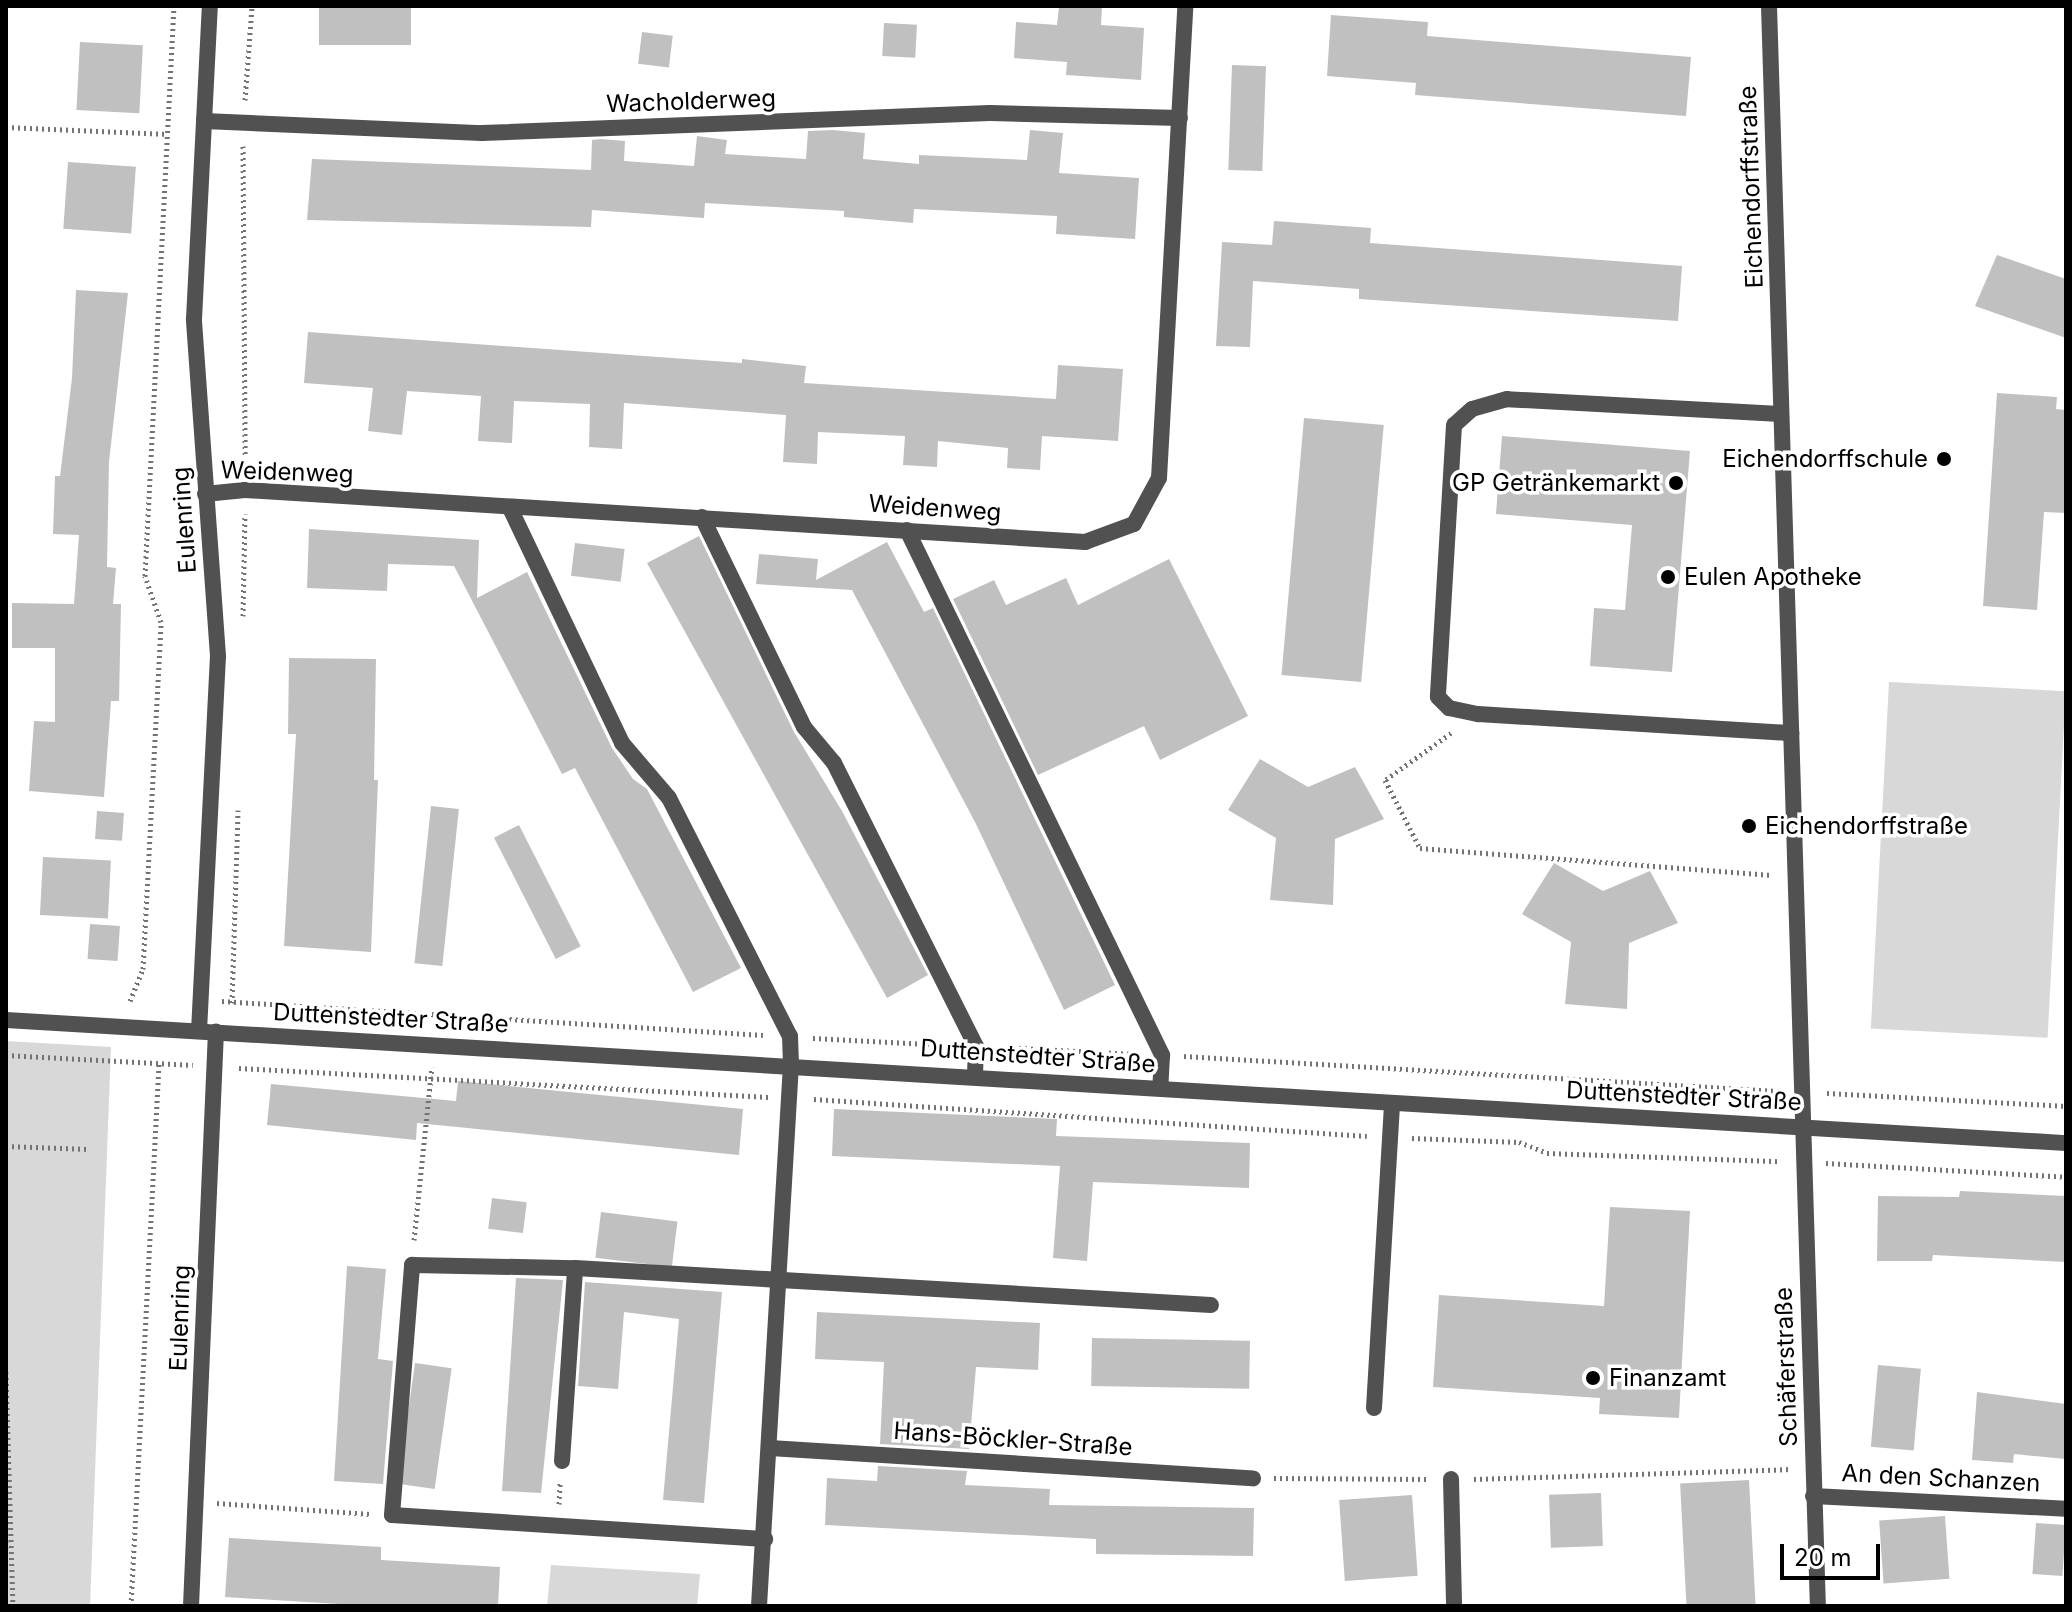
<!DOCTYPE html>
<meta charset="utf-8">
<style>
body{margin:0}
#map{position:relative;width:2072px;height:1612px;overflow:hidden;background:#fff;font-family:Inter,sans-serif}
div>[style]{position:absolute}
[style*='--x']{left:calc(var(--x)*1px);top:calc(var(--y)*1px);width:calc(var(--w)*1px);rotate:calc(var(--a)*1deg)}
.green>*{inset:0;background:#d8d8d8;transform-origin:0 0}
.building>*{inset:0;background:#c0c0c0;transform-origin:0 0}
.path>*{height:5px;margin-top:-2.5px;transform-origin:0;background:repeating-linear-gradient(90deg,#737373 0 2px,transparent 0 6px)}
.service>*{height:16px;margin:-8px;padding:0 8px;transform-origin:8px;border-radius:8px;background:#515151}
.minor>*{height:16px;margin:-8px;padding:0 8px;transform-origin:8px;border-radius:8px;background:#515151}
.tertiary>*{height:16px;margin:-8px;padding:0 8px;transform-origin:8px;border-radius:8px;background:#515151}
.dots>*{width:22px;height:22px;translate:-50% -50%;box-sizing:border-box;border:4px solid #fff;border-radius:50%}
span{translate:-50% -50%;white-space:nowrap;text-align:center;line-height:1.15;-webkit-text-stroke:7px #fff;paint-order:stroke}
.street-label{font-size:24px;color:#000}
.poi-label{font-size:24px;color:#000}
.right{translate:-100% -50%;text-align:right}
.left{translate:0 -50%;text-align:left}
.frame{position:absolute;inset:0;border:8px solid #000;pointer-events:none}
.scale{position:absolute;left:1780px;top:1544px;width:100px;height:36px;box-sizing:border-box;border:4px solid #000;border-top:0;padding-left:10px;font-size:24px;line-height:28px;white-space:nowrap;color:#000;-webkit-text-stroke:6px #fff;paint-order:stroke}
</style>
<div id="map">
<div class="green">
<i style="left:1889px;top:682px;width:177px;height:347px;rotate:3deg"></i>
<i style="clip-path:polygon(6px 1041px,111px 1047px,90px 1606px,6px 1606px)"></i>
<i style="clip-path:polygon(551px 1565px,700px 1574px,697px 1606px,547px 1606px)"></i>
</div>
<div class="building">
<i style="left:319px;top:6px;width:92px;height:39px"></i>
<i style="clip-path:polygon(1059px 6px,1102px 6px,1101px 25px,1144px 28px,1141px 80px,1066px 75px,1067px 62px,1014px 58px,1016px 22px,1057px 25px)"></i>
<i style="clip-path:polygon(1331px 15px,1428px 22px,1427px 36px,1691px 57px,1686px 116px,1415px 95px,1416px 83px,1327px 76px)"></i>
<i style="left:884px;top:23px;width:33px;height:33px;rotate:3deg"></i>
<i style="left:642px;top:32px;width:31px;height:32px;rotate:7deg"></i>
<i style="left:80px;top:42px;width:63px;height:68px;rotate:3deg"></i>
<i style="left:1232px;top:65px;width:34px;height:105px;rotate:2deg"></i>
<i style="clip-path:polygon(833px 130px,865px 133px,863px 159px,919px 164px,919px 155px,1027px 160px,1030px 130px,1063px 133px,1059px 173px,1139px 178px,1135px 239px,1056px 234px,1057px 216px,914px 209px,913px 223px,844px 217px,844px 211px,705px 203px,704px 218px,592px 210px,591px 227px,307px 220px,312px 159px,591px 170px,592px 140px,601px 139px,625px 141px,624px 161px,694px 166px,697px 136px,727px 140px,725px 154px,806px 159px,808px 131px)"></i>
<i style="left:68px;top:162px;width:68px;height:67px;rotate:4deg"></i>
<i style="clip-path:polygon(1274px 221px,1371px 228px,1370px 243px,1682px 266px,1678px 321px,1359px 299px,1359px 289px,1253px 281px,1250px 347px,1216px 346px,1222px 242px,1272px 245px)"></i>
<i style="clip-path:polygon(1997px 255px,2066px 279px,2066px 338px,1975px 306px)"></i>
<i style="clip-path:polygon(76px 290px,128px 293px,109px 462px,107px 567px,116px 568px,113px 604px,121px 604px,119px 701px,111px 701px,104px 797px,29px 791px,34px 721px,55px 722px,55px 648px,12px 648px,12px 603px,74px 604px,79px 535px,53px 534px,55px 476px,60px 476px,72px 378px)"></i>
<i style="clip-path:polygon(308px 332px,742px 363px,742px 359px,806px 366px,804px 383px,1056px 399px,1058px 365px,1123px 369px,1118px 441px,1042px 436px,1040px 470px,1007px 468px,1008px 448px,938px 441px,937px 467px,903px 465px,905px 436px,818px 432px,817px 464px,783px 462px,786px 415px,624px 403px,622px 449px,589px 447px,590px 404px,514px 401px,512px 443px,478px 441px,481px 396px,407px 391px,402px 435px,368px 431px,373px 388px,304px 383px)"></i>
<i style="clip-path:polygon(1997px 393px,2057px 397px,2056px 409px,2066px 410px,2066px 513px,2044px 512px,2037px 610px,1983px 606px)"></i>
<i style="left:1304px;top:418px;width:80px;height:258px;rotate:5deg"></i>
<i style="clip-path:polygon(1502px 436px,1690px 451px,1672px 672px,1590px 666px,1594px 608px,1625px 610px,1632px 525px,1496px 514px)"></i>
<i style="clip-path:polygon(309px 529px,479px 540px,477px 598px,527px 572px,612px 748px,633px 779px,647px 789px,741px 968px,693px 992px,575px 768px,562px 774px,454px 566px,388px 564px,387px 591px,307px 588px)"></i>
<i style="clip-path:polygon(699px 536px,794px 732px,842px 811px,928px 975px,887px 998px,647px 563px)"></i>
<i style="clip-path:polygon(887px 542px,924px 612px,933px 608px,1115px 985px,1064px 1010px,976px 824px,852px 590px,756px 584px,759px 554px,818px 559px,816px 580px)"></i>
<i style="left:575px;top:543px;width:50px;height:33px;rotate:7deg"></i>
<i style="clip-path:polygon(1169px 559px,1248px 716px,1160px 760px,1144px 726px,1038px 775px,953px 599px,994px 580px,1006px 605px,1066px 578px,1078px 605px)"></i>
<i style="clip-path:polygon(289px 658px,376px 659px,374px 780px,378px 780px,371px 952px,284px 946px,296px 734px,288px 734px)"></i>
<i style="clip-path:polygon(1260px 759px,1308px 787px,1355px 767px,1384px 819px,1335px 839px,1333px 905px,1270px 900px,1276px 838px,1228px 810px)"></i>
<i style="left:431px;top:806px;width:28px;height:158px;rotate:6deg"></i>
<i style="left:97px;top:811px;width:27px;height:28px;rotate:4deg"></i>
<i style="left:519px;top:825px;width:136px;height:28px;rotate:63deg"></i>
<i style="left:43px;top:857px;width:68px;height:58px;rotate:3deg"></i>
<i style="clip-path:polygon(1554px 863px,1603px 891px,1650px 871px,1678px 923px,1629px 943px,1627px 1009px,1565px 1004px,1571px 942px,1522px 914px)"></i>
<i style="left:90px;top:924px;width:30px;height:35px;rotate:4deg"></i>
<i style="clip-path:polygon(458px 1081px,743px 1109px,739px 1155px,417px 1123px,416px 1140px,267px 1125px,271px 1084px,456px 1101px)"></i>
<i style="clip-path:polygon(834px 1109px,1057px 1119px,1056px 1136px,1250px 1143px,1249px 1188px,1093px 1182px,1087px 1261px,1053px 1258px,1060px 1166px,832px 1156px)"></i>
<i style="clip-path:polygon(1960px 1191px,2066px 1196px,2066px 1262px,1933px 1255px,1932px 1261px,1877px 1261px,1878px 1196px,1959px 1197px)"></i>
<i style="left:492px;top:1198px;width:35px;height:31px;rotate:7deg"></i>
<i style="clip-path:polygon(1610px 1207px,1690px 1211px,1679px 1418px,1599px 1414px,1600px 1398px,1433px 1387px,1439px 1295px,1604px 1306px)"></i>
<i style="left:601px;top:1212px;width:77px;height:46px;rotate:7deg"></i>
<i style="clip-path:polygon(347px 1266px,386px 1269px,378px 1359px,393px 1361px,383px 1484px,334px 1481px)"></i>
<i style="clip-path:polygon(516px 1278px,563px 1280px,541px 1493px,502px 1491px)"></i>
<i style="clip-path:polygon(585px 1282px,722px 1292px,704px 1503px,663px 1500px,679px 1319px,624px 1312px,618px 1389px,578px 1386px)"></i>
<i style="clip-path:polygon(817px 1312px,1040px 1323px,1038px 1370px,976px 1367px,969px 1449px,880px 1444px,884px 1362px,815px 1359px)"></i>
<i style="left:1092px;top:1338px;width:158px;height:48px;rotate:1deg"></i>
<i style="left:415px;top:1363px;width:37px;height:122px;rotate:8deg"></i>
<i style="left:1878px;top:1365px;width:43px;height:82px;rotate:5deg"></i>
<i style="clip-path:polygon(1977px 1392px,2066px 1404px,2066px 1459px,2014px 1454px,2013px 1463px,1972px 1460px)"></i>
<i style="clip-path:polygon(878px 1466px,967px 1471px,965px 1485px,1050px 1489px,1049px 1505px,1254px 1508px,1253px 1556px,1096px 1554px,1096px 1539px,825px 1525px,827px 1478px,877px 1481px)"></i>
<i style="left:1749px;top:1480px;width:126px;height:69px;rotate:87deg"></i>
<i style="left:1601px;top:1493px;width:53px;height:52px;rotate:88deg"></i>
<i style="left:1412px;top:1495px;width:81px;height:73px;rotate:86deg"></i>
<i style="left:1945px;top:1516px;width:63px;height:66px;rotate:86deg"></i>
<i style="left:2036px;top:1523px;width:30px;height:51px;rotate:4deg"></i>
<i style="clip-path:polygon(229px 1538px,381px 1547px,381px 1560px,500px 1567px,498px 1606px,371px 1606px,225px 1597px)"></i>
</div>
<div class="path">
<i style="--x:245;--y:100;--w:94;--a:-85.7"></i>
<i style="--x:6;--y:127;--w:162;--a:2.5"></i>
<i style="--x:243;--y:146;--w:322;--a:89.6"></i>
<i style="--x:243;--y:616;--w:102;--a:-88.9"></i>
<i style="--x:1451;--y:733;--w:81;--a:144.5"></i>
<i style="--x:1385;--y:780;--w:76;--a:62.8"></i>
<i style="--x:1420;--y:848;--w:353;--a:4.4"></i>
<i style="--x:130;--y:1001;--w:35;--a:-68"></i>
<i style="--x:143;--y:969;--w:347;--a:-87"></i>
<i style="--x:161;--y:622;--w:49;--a:-109.2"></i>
<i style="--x:145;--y:576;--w:571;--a:-87.09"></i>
<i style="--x:222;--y:1001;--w:542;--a:3.6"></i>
<i style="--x:232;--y:1003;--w:193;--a:-88.2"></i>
<i style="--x:813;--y:1038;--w:134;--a:3"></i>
<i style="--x:1001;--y:1047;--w:134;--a:3"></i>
<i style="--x:6;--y:1055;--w:187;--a:3.1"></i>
<i style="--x:1184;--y:1056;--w:594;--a:3.38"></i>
<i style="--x:239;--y:1068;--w:530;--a:3.14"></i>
<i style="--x:1827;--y:1093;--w:239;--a:3.1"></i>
<i style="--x:814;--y:1099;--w:554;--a:3.83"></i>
<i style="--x:1412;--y:1138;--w:107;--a:2.1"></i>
<i style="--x:1519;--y:1142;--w:30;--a:21"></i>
<i style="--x:1547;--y:1153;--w:233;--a:2"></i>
<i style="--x:6;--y:1146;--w:83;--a:2.1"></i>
<i style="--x:1826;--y:1163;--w:240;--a:3.3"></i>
<i style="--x:414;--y:1240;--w:174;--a:-84.1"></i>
<i style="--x:6;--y:1372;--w:234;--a:88.3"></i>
<i style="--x:1274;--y:1478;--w:154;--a:0.4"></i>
<i style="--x:1474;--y:1479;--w:318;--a:-1.8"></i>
<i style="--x:217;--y:1503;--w:154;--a:4.1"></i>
<i style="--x:559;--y:1504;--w:22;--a:-87"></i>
<i style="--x:131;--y:1606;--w:543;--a:-87.04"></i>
</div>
<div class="service">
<i style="--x:510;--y:508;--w:260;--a:64.5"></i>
<i style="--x:622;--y:743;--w:72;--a:49.5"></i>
<i style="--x:669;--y:798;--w:267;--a:63.1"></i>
<i style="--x:790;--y:1036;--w:28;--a:88"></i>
<i style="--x:702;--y:517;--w:233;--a:64.1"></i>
<i style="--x:804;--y:727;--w:47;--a:50.2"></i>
<i style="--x:834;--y:763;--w:317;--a:63.4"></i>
<i style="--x:976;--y:1046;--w:30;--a:92"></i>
<i style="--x:907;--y:530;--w:584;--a:64.09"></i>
<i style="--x:1162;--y:1055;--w:33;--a:93"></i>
<i style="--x:1374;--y:1408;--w:305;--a:-86.6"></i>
<i style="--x:770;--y:1448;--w:484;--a:3.6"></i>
<i style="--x:562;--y:1461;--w:193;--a:-86.1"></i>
<i style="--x:392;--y:1515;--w:251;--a:-85.4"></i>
<i style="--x:412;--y:1265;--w:163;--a:1.1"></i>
<i style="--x:575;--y:1268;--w:637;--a:3.33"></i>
</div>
<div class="minor">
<i style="--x:1769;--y:6;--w:1601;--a:88.25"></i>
<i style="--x:204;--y:121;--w:278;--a:2.5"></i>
<i style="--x:482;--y:133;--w:508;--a:-2.25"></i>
<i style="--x:990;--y:113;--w:190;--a:1.5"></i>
<i style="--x:1781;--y:414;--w:274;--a:-176.9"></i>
<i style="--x:1507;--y:399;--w:36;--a:164"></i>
<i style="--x:1472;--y:409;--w:24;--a:138"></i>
<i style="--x:1454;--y:425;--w:272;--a:93.4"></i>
<i style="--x:1438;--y:697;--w:16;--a:45"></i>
<i style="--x:1449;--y:708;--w:30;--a:12"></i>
<i style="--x:1478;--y:714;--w:314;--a:3.5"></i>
<i style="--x:205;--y:494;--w:40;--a:-5.7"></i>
<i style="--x:245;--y:490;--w:842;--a:3.54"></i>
<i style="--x:1085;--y:542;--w:52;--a:-20.2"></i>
<i style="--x:1134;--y:524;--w:52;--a:-61.5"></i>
<i style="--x:1159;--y:478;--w:473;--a:-86.8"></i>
<i style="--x:199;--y:1031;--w:375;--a:-87.1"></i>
<i style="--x:218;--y:656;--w:338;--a:-94.1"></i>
<i style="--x:194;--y:319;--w:313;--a:-87.1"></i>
<i style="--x:1451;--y:1479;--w:127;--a:88.6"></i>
<i style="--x:1813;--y:1496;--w:253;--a:2.9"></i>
<i style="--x:392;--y:1515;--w:374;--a:3.7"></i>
<i style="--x:191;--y:1606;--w:575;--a:-87.51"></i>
<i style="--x:759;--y:1606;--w:543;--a:-86.62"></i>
</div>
<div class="tertiary">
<i style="--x:6;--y:1020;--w:2064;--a:3.42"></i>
</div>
<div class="dots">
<i style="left:1944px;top:459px;background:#000"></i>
<i style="left:1676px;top:483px;background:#000"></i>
<i style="left:1668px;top:577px;background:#000"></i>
<i style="left:1749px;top:826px;background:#000"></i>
<i style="left:1593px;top:1378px;background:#000"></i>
</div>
<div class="street-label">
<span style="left:691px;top:101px;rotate:-2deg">Wacholderweg</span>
<span style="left:1751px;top:187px;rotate:-92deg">Eichendorffstraße</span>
<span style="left:287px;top:472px;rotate:2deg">Weidenweg</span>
<span style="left:935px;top:508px;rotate:4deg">Weidenweg</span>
<span style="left:184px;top:520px;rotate:-94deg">Eulenring</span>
<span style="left:391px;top:1018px;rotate:3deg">Duttenstedter Straße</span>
<span style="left:1038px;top:1056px;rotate:4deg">Duttenstedter Straße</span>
<span style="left:1684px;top:1096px;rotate:3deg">Duttenstedter Straße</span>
<span style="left:180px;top:1318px;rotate:-88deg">Eulenring</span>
<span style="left:1786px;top:1367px;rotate:-92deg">Schäferstraße</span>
<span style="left:1013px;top:1439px;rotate:4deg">Hans-Böckler-Straße</span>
<span style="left:1941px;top:1478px;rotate:3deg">An den Schanzen</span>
</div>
<div class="poi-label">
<span class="right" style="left:1928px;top:459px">Eichendorffschule</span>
<span class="right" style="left:1660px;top:483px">GP Getränkemarkt</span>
<span class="left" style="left:1684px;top:577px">Eulen Apotheke</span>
<span class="left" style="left:1765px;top:826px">Eichendorffstraße</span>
<span class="left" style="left:1609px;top:1378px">Finanzamt</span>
</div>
<div class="frame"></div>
<div class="scale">20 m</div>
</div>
